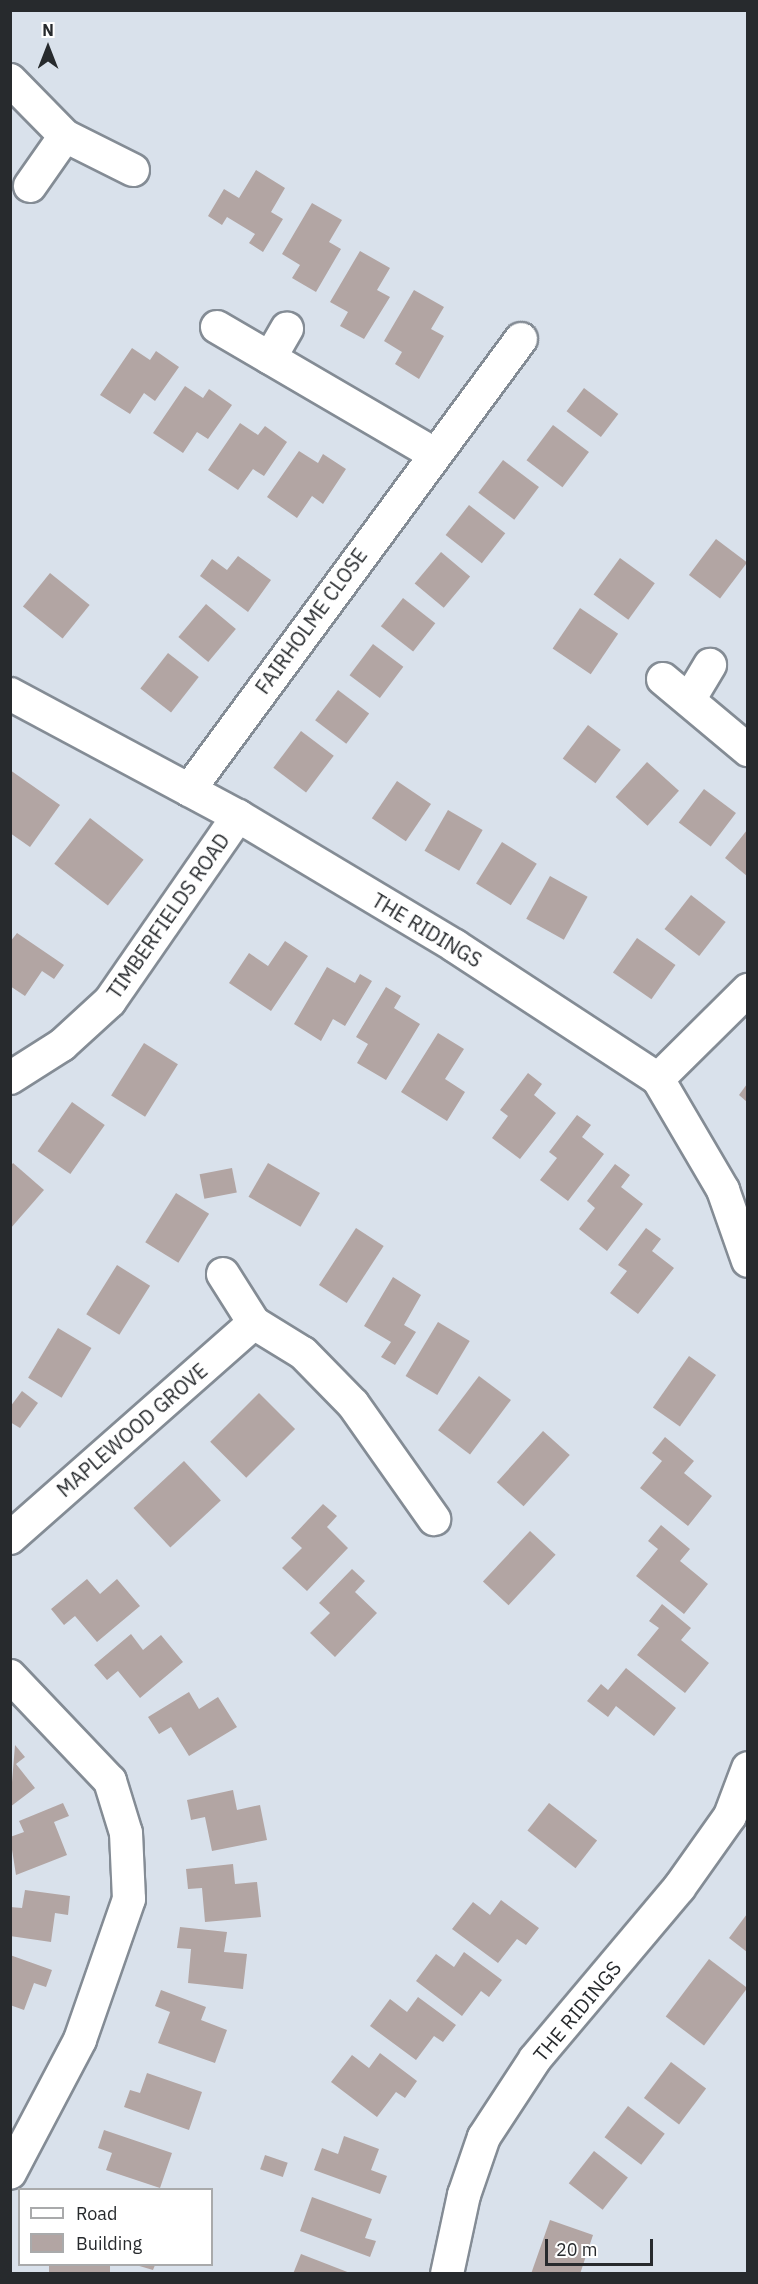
<!DOCTYPE html>
<style>
body{margin:0}
#map{position:relative;width:758px;height:2284px;overflow:hidden;background:#d9e1eb;font-family:"IBM Plex Sans",sans-serif}
div>[style]{position:absolute}
[style*='--x']{left:calc(var(--x)*1px);top:calc(var(--y)*1px);width:calc(var(--w)*1px);rotate:calc(var(--a)*1deg)}
.building>*{inset:0;background:#b2a5a3;transform-origin:0 0}
.roads{filter:drop-shadow(2px 0 #848c95) drop-shadow(-2px 0 #848c95) drop-shadow(0 2px #848c95) drop-shadow(0 -2px #848c95)}
.street>*{height:32px;margin:-16px;padding:0 16px;transform-origin:16px;border-radius:16px;background:#fff}
span{translate:-50% -50%;white-space:nowrap;text-align:center;line-height:1.15;-webkit-text-stroke:4.5px #fff;paint-order:stroke}
.street-label{font-size:20px;color:#272a2d}
.frame{position:absolute;inset:0;border:12px solid #272a2d;pointer-events:none}
.legend{position:absolute;left:18px;top:2188px;width:195px;height:78px;box-sizing:border-box;background:#fff;border:2px solid #a9aaab;margin:0;padding:8px 10px;list-style:none;font-size:18px;color:#272a2d}
.legend li{display:flex;align-items:center;gap:12px;height:30px}
.legend b{width:30px;border:2px solid #a9aaab}
.north{position:absolute;left:18px;top:18px;width:60px;height:60px;-webkit-text-stroke:4px #fff;paint-order:stroke;rotate:0deg;font-size:16px;font-weight:700;line-height:24px;text-align:center;color:#272a2d}
.north::after{content:'';display:block;margin:auto;width:21px;height:27px;background:#272a2d;clip-path:polygon(50% 0,100% 100%,50% 72%,0 100%)}
.scale{position:absolute;left:545px;top:2239px;width:108px;height:27px;box-sizing:border-box;border:3px solid #272a2d;border-top:0;padding-left:8px;font-size:18px;line-height:21px;white-space:nowrap;color:#272a2d;-webkit-text-stroke:4px #fff;paint-order:stroke}
</style>
<div id="map">
<div class="building">
<i style="clip-path:polygon(256px 170px,285px 188px,271px 212px,283px 219px,263px 252px,249px 243px,255px 234px,227px 217px,222px 225px,208px 216px,224px 189px,239px 198px)"></i>
<i style="clip-path:polygon(312px 203px,342px 220px,329px 242px,341px 249px,316px 292px,292px 278px,300px 265px,282px 254px)"></i>
<i style="clip-path:polygon(360px 251px,390px 268px,377px 290px,390px 297px,364px 339px,340px 326px,348px 312px,330px 302px)"></i>
<i style="clip-path:polygon(414px 290px,444px 307px,431px 329px,444px 336px,419px 379px,395px 364px,402px 352px,384px 341px)"></i>
<i style="clip-path:polygon(132px 348px,150px 360px,156px 351px,179px 367px,155px 401px,144px 393px,130px 414px,100px 395px)"></i>
<i style="clip-path:polygon(185px 386px,203px 398px,209px 389px,232px 405px,208px 439px,197px 432px,183px 453px,153px 433px)"></i>
<i style="left:584px;top:388px;width:43px;height:29px;rotate:37deg"></i>
<i style="clip-path:polygon(240px 423px,258px 435px,265px 426px,287px 442px,264px 476px,253px 469px,238px 490px,208px 470px)"></i>
<i style="left:553px;top:425px;width:45px;height:44px;rotate:37deg"></i>
<i style="clip-path:polygon(299px 451px,318px 463px,323px 454px,346px 469px,323px 504px,312px 496px,297px 518px,267px 497px)"></i>
<i style="left:503px;top:460px;width:45px;height:41px;rotate:37deg"></i>
<i style="left:469px;top:505px;width:46px;height:38px;rotate:38deg"></i>
<i style="left:716px;top:539px;width:39px;height:45px;rotate:37deg"></i>
<i style="left:441px;top:552px;width:38px;height:41px;rotate:40deg"></i>
<i style="clip-path:polygon(238px 556px,271px 580px,248px 612px,200px 576px,212px 559px,227px 570px)"></i>
<i style="left:620px;top:558px;width:43px;height:45px;rotate:36deg"></i>
<i style="left:50px;top:573px;width:51px;height:43px;rotate:39deg"></i>
<i style="left:403px;top:598px;width:41px;height:36px;rotate:38deg"></i>
<i style="left:206px;top:604px;width:39px;height:43px;rotate:40deg"></i>
<i style="left:580px;top:608px;width:46px;height:49px;rotate:34deg"></i>
<i style="left:373px;top:644px;width:38px;height:39px;rotate:37deg"></i>
<i style="left:168px;top:653px;width:39px;height:45px;rotate:38deg"></i>
<i style="left:338px;top:690px;width:39px;height:38px;rotate:37deg"></i>
<i style="left:588px;top:725px;width:41px;height:42px;rotate:37deg"></i>
<i style="left:301px;top:731px;width:41px;height:46px;rotate:37deg"></i>
<i style="left:647px;top:762px;width:43px;height:47px;rotate:42deg"></i>
<i style="clip-path:polygon(10px 770px,60px 805px,30px 847px,10px 833px)"></i>
<i style="left:397px;top:781px;width:41px;height:45px;rotate:34deg"></i>
<i style="left:704px;top:789px;width:40px;height:42px;rotate:37deg"></i>
<i style="left:448px;top:810px;width:40px;height:47px;rotate:30deg"></i>
<i style="left:90px;top:818px;width:68px;height:58px;rotate:38deg"></i>
<i style="clip-path:polygon(747px 830px,747px 876px,725px 858px)"></i>
<i style="left:502px;top:842px;width:41px;height:49px;rotate:32deg"></i>
<i style="left:550px;top:876px;width:43px;height:49px;rotate:29deg"></i>
<i style="left:691px;top:895px;width:44px;height:43px;rotate:38deg"></i>
<i style="clip-path:polygon(17px 933px,64px 965px,54px 979px,42px 971px,25px 996px,10px 986px,10px 942px)"></i>
<i style="left:637px;top:938px;width:47px;height:42px;rotate:35deg"></i>
<i style="clip-path:polygon(285px 941px,308px 956px,271px 1011px,229px 983px,249px 953px,268px 966px)"></i>
<i style="clip-path:polygon(327px 967px,355px 983px,360px 974px,372px 981px,345px 1026px,333px 1019px,321px 1041px,294px 1024px)"></i>
<i style="clip-path:polygon(386px 987px,401px 996px,394px 1008px,420px 1024px,386px 1080px,357px 1063px,368px 1044px,356px 1037px)"></i>
<i style="clip-path:polygon(438px 1033px,464px 1049px,445px 1079px,465px 1092px,447px 1121px,401px 1092px)"></i>
<i style="left:144px;top:1043px;width:40px;height:62px;rotate:32deg"></i>
<i style="clip-path:polygon(528px 1073px,542px 1084px,534px 1095px,556px 1113px,520px 1159px,492px 1138px,508px 1116px,500px 1110px)"></i>
<i style="clip-path:polygon(747px 1084px,747px 1102px,739px 1095px)"></i>
<i style="left:72px;top:1102px;width:40px;height:60px;rotate:35deg"></i>
<i style="clip-path:polygon(577px 1115px,591px 1125px,582px 1137px,604px 1154px,568px 1201px,540px 1180px,557px 1158px,549px 1152px)"></i>
<i style="clip-path:polygon(13px 1163px,44px 1190px,10px 1229px,10px 1167px)"></i>
<i style="left:268px;top:1163px;width:60px;height:39px;rotate:30deg"></i>
<i style="clip-path:polygon(615px 1164px,630px 1175px,621px 1187px,643px 1204px,607px 1251px,579px 1229px,595px 1208px,587px 1201px)"></i>
<i style="left:232px;top:1168px;width:25px;height:33px;rotate:79deg"></i>
<i style="left:176px;top:1193px;width:39px;height:58px;rotate:32deg"></i>
<i style="left:356px;top:1228px;width:33px;height:68px;rotate:33deg"></i>
<i style="clip-path:polygon(646px 1228px,661px 1239px,652px 1251px,674px 1268px,638px 1314px,610px 1293px,627px 1271px,618px 1265px)"></i>
<i style="left:117px;top:1265px;width:39px;height:58px;rotate:32deg"></i>
<i style="clip-path:polygon(393px 1277px,421px 1295px,404px 1325px,416px 1332px,395px 1365px,381px 1357px,391px 1342px,364px 1326px)"></i>
<i style="left:438px;top:1322px;width:37px;height:63px;rotate:31deg"></i>
<i style="left:58px;top:1328px;width:39px;height:58px;rotate:31deg"></i>
<i style="left:689px;top:1356px;width:33px;height:63px;rotate:35deg"></i>
<i style="left:479px;top:1376px;width:40px;height:68px;rotate:37deg"></i>
<i style="clip-path:polygon(22px 1391px,38px 1403px,20px 1428px,10px 1422px,10px 1407px)"></i>
<i style="left:259px;top:1393px;width:51px;height:69px;rotate:45deg"></i>
<i style="left:543px;top:1431px;width:36px;height:69px;rotate:42deg"></i>
<i style="clip-path:polygon(665px 1437px,694px 1461px,684px 1473px,712px 1496px,688px 1526px,640px 1488px,662px 1461px,652px 1453px)"></i>
<i style="left:184px;top:1461px;width:54px;height:69px;rotate:47deg"></i>
<i style="clip-path:polygon(323px 1504px,337px 1516px,327px 1527px,348px 1548px,307px 1591px,282px 1568px,302px 1548px,291px 1538px)"></i>
<i style="clip-path:polygon(661px 1525px,690px 1549px,680px 1561px,708px 1584px,684px 1614px,636px 1576px,658px 1549px,648px 1541px)"></i>
<i style="left:530px;top:1531px;width:35px;height:69px;rotate:43deg"></i>
<i style="clip-path:polygon(352px 1569px,365px 1581px,355px 1592px,377px 1613px,335px 1657px,310px 1633px,330px 1613px,319px 1603px)"></i>
<i style="clip-path:polygon(87px 1579px,100px 1594px,117px 1579px,140px 1606px,97px 1642px,75px 1616px,64px 1625px,51px 1609px)"></i>
<i style="clip-path:polygon(662px 1604px,691px 1628px,681px 1640px,709px 1663px,685px 1693px,637px 1655px,659px 1628px,649px 1621px)"></i>
<i style="clip-path:polygon(131px 1634px,143px 1650px,161px 1635px,183px 1662px,140px 1698px,118px 1671px,107px 1680px,94px 1665px)"></i>
<i style="clip-path:polygon(626px 1668px,676px 1708px,654px 1736px,616px 1706px,608px 1717px,587px 1701px,601px 1684px,608px 1690px)"></i>
<i style="clip-path:polygon(189px 1692px,199px 1709px,218px 1697px,237px 1727px,189px 1756px,171px 1727px,159px 1734px,148px 1717px)"></i>
<i style="clip-path:polygon(15px 1745px,25px 1757px,16px 1764px,35px 1788px,10px 1807px)"></i>
<i style="clip-path:polygon(233px 1790px,237px 1810px,260px 1805px,267px 1840px,212px 1851px,205px 1817px,191px 1820px,187px 1800px)"></i>
<i style="clip-path:polygon(63px 1803px,69px 1816px,54px 1822px,67px 1855px,16px 1875px,10px 1837px,24px 1832px,19px 1821px)"></i>
<i style="left:549px;top:1803px;width:61px;height:35px;rotate:38deg"></i>
<i style="clip-path:polygon(233px 1864px,235px 1884px,257px 1882px,261px 1917px,205px 1922px,202px 1888px,188px 1889px,186px 1869px)"></i>
<i style="clip-path:polygon(25px 1890px,70px 1896px,68px 1915px,55px 1913px,51px 1942px,10px 1936px,10px 1907px,22px 1908px)"></i>
<i style="clip-path:polygon(501px 1900px,539px 1928px,526px 1945px,517px 1939px,498px 1963px,452px 1929px,473px 1902px,490px 1915px)"></i>
<i style="clip-path:polygon(747px 1914px,747px 1952px,729px 1938px)"></i>
<i style="clip-path:polygon(180px 1927px,227px 1932px,224px 1952px,247px 1954px,243px 1989px,188px 1983px,191px 1949px,177px 1948px)"></i>
<i style="clip-path:polygon(464px 1952px,502px 1980px,489px 1997px,481px 1991px,462px 2016px,416px 1981px,436px 1954px,454px 1967px)"></i>
<i style="clip-path:polygon(10px 1955px,52px 1970px,46px 1987px,34px 1983px,24px 2010px,10px 2005px)"></i>
<i style="left:709px;top:1959px;width:48px;height:72px;rotate:37deg"></i>
<i style="clip-path:polygon(161px 1990px,206px 2007px,201px 2020px,227px 2030px,215px 2063px,158px 2043px,170px 2012px,155px 2006px)"></i>
<i style="clip-path:polygon(418px 1997px,456px 2025px,443px 2042px,434px 2036px,416px 2060px,370px 2026px,390px 1999px,407px 2012px)"></i>
<i style="clip-path:polygon(380px 2053px,417px 2081px,405px 2098px,396px 2092px,377px 2117px,331px 2082px,352px 2055px,369px 2068px)"></i>
<i style="left:671px;top:2062px;width:44px;height:45px;rotate:37deg"></i>
<i style="clip-path:polygon(147px 2073px,202px 2092px,189px 2130px,124px 2107px,130px 2090px,140px 2093px)"></i>
<i style="left:628px;top:2106px;width:46px;height:39px;rotate:37deg"></i>
<i style="clip-path:polygon(104px 2130px,172px 2153px,160px 2188px,106px 2170px,112px 2153px,98px 2148px)"></i>
<i style="clip-path:polygon(344px 2136px,379px 2149px,371px 2170px,387px 2176px,380px 2194px,314px 2170px,322px 2148px,338px 2154px)"></i>
<i style="left:594px;top:2151px;width:43px;height:41px;rotate:38deg"></i>
<i style="left:265px;top:2155px;width:24px;height:15px;rotate:19deg"></i>
<i style="clip-path:polygon(312px 2197px,372px 2219px,365px 2238px,376px 2241px,370px 2257px,300px 2231px)"></i>
<i style="clip-path:polygon(550px 2220px,593px 2235px,580px 2274px,531px 2274px)"></i>
<i style="clip-path:polygon(301px 2254px,350px 2273px,350px 2274px,293px 2274px)"></i>
<i style="left:49px;top:2265px;width:61px;height:9px"></i>
<i style="clip-path:polygon(136px 2265px,155px 2265px,153px 2270px)"></i>
</div>
<div class="roads">
<div class="street">
<i style="--x:10;--y:80;--w:78;--a:45.5"></i>
<i style="--x:65;--y:136;--w:76;--a:26.6"></i>
<i style="--x:30;--y:186;--w:61;--a:-55"></i>
<i style="--x:217;--y:327;--w:250;--a:30.3"></i>
<i style="--x:270;--y:358;--w:34;--a:-60"></i>
<i style="--x:663;--y:679;--w:111;--a:39.9"></i>
<i style="--x:10;--y:694;--w:259;--a:28.2"></i>
<i style="--x:238;--y:816;--w:253;--a:30.9"></i>
<i style="--x:455;--y:946;--w:243;--a:33.2"></i>
<i style="--x:658;--y:1079;--w:129;--a:59.6"></i>
<i style="--x:723;--y:1190;--w:75;--a:70.6"></i>
<i style="--x:689;--y:700;--w:41;--a:-59"></i>
<i style="--x:189;--y:790;--w:560;--a:-53.64"></i>
<i style="--x:10;--y:1078;--w:62;--a:-32.4"></i>
<i style="--x:62;--y:1045;--w:65;--a:-42.5"></i>
<i style="--x:110;--y:1001;--w:225;--a:-55.3"></i>
<i style="--x:658;--y:1079;--w:127;--a:-44.7"></i>
<i style="--x:223;--y:1274;--w:58;--a:57.7"></i>
<i style="--x:10;--y:1538;--w:325;--a:-41.4"></i>
<i style="--x:254;--y:1323;--w:57;--a:31.5"></i>
<i style="--x:303;--y:1353;--w:71;--a:45.6"></i>
<i style="--x:353;--y:1404;--w:141;--a:54.8"></i>
<i style="--x:10;--y:1676;--w:145;--a:46.4"></i>
<i style="--x:110;--y:1781;--w:54;--a:72.9"></i>
<i style="--x:126;--y:1833;--w:66;--a:87.4"></i>
<i style="--x:129;--y:1899;--w:149;--a:109.2"></i>
<i style="--x:80;--y:2040;--w:150;--a:117.8"></i>
<i style="--x:447;--y:2274;--w:81;--a:-77.9"></i>
<i style="--x:464;--y:2195;--w:61;--a:-71"></i>
<i style="--x:484;--y:2137;--w:93;--a:-56.8"></i>
<i style="--x:535;--y:2059;--w:224;--a:-49.9"></i>
<i style="--x:679;--y:1888;--w:88;--a:-54.7"></i>
<i style="--x:730;--y:1816;--w:51;--a:-69.4"></i>
</div>
</div>
<div class="street-label">
<span style="left:311px;top:621px;rotate:-54deg">FAIRHOLME CLOSE</span>
<span style="left:168px;top:916px;rotate:-55deg">TIMBERFIELDS ROAD</span>
<span style="left:427px;top:930px;rotate:31deg">THE RIDINGS</span>
<span style="left:132px;top:1430px;rotate:-41deg">MAPLEWOOD GROVE</span>
<span style="left:577px;top:2011px;rotate:-50deg">THE RIDINGS</span>
</div>
<div class="frame"></div>
<ul class="legend">
<li><b style="height:8px;background:#fff"></b>Road</li>
<li><b style="height:16px;background:#b2a5a3"></b>Building</li>
</ul>
<div class="north">N</div>
<div class="scale">20 m</div>
</div>
